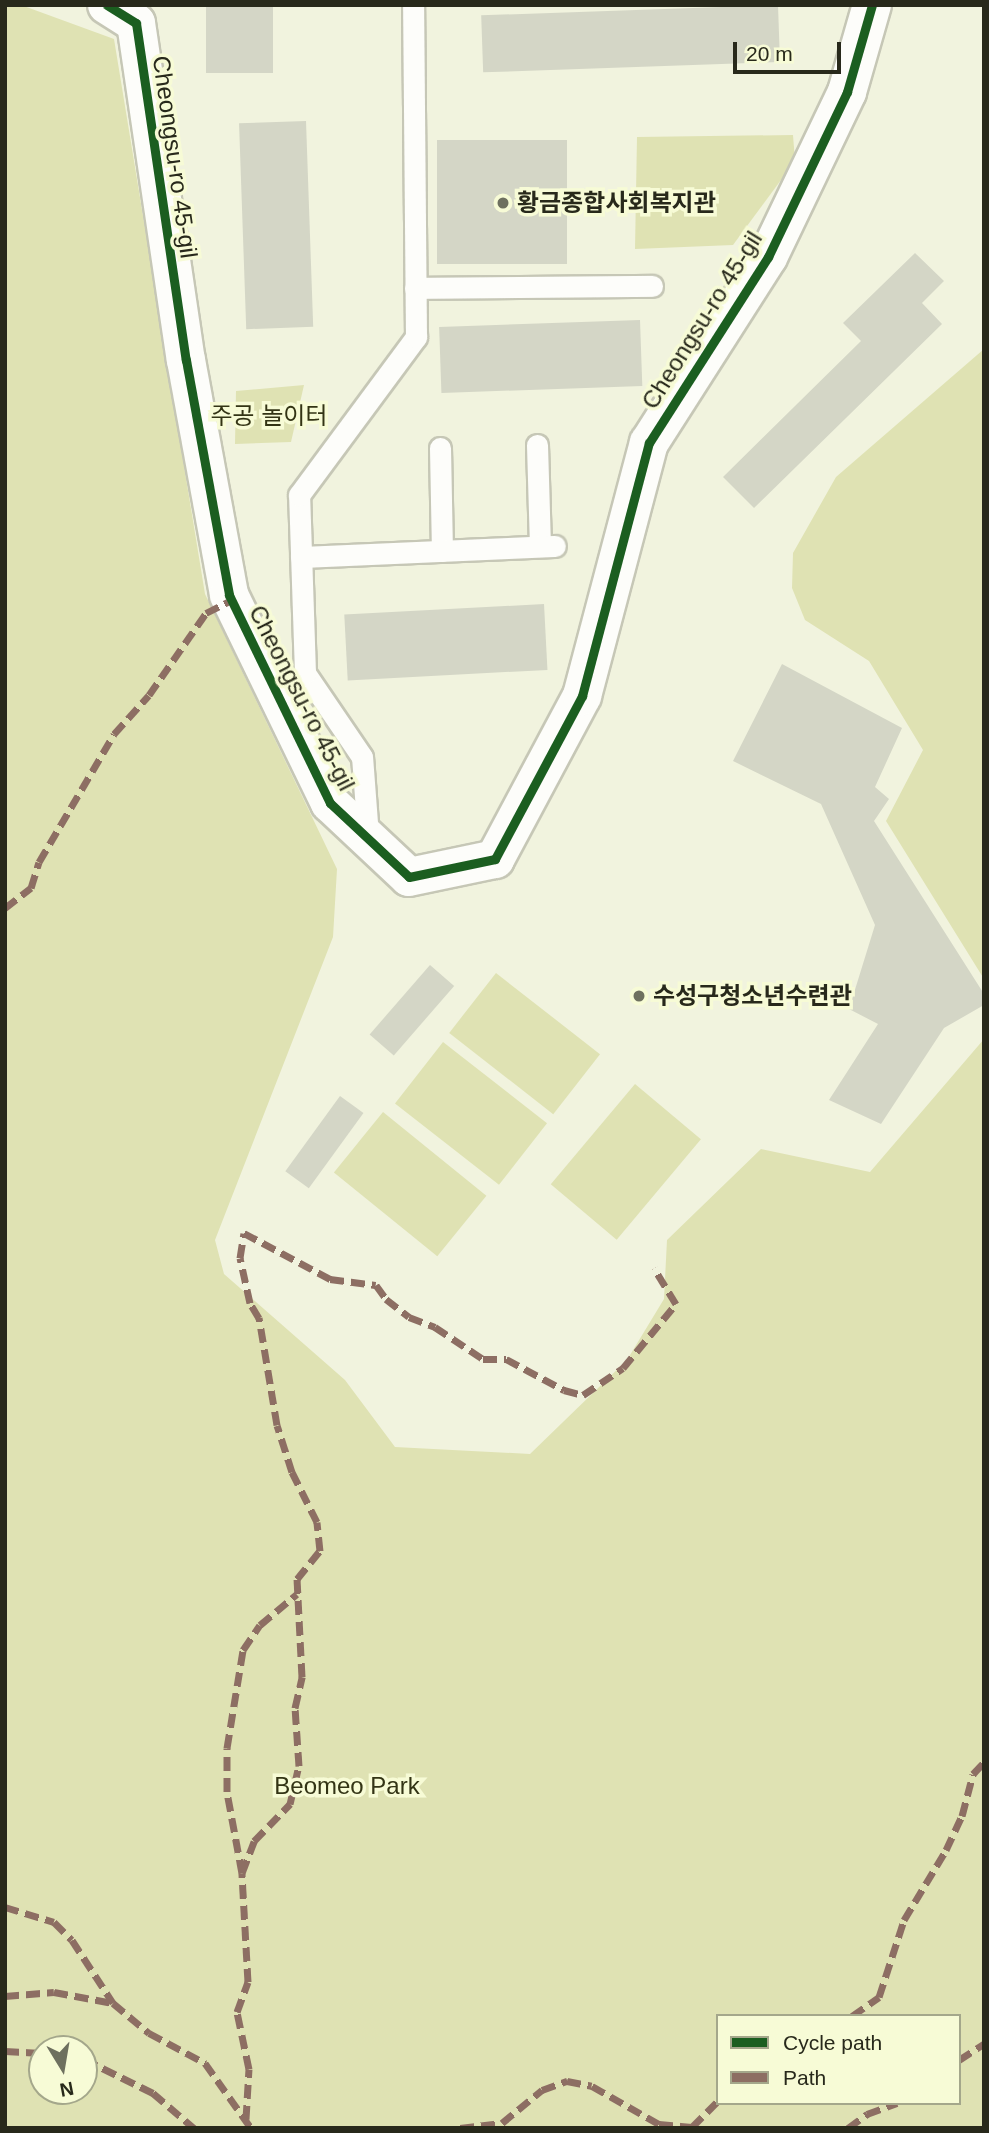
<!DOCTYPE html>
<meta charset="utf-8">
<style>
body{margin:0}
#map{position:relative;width:989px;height:2133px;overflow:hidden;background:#f1f3de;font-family:Helvetica,"Noto Sans KR",sans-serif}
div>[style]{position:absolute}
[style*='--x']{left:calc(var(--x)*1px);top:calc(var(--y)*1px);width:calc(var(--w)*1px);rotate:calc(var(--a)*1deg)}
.green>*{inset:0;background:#dfe2b3;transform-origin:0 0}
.building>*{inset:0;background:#d4d6c6;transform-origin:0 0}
.roads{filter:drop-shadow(2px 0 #c6c7b6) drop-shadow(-2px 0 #c6c7b6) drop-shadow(0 2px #c6c7b6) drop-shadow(0 -2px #c6c7b6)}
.service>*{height:21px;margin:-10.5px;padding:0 10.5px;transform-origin:10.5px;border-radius:10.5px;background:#fdfdfa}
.minor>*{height:38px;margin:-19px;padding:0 19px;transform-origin:19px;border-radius:19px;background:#fdfdfa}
.quiet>*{height:7px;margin-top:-3.5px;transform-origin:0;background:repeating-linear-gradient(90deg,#8d6e63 0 14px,transparent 0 21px)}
.cycleway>*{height:9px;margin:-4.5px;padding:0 4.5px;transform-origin:4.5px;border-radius:4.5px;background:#1b5e20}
.dots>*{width:19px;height:19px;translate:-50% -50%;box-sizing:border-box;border:4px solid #f7fbd6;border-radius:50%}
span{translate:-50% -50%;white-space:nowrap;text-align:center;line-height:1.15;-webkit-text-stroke:7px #f7fbd6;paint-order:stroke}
.street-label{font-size:24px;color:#28291b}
.poi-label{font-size:24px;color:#28291b;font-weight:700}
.left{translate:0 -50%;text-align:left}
.park-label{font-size:24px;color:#333415}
.frame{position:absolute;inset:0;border:7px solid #28291b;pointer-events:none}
.legend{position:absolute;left:716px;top:2014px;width:245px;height:91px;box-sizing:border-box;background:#f7fbd6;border:2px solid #a4a78b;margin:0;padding:9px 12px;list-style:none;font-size:21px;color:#28291b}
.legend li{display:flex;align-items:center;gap:14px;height:35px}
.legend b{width:35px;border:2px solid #a4a78b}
.north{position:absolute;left:28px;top:2035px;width:70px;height:70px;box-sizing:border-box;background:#f7fbd6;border:2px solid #a4a78b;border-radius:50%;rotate:169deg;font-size:19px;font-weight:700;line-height:28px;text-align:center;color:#28291b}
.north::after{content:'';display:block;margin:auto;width:24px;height:32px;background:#6e705f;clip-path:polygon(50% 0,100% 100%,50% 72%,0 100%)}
.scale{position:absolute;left:733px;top:42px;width:108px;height:32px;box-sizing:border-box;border:4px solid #28291b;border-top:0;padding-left:9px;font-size:21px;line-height:24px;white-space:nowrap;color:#28291b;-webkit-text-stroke:5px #f7fbd6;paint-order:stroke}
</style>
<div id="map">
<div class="green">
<i style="clip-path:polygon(evenodd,5px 5px,21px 5px,114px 39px,205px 594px,337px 869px,333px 937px,215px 1240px,224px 1274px,345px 1380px,395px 1447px,530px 1454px,627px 1360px,664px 1299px,667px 1240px,761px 1149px,870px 1172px,984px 1039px,984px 2128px,5px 2128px,5px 5px,718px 2016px,959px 2016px,959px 2103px,718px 2103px,718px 2016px,5px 5px,42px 2049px,84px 2049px,84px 2091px,42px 2091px,42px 2049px)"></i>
<i style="clip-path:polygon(793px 135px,795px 161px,733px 245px,635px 249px,637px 137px)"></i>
<i style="clip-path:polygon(984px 349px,984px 979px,886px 821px,923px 750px,869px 661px,805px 620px,792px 588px,793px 553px,836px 477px)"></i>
<i style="clip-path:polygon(304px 385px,291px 442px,235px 444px,236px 391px)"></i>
<i style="left:496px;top:973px;width:132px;height:76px;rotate:38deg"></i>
<i style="left:443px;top:1042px;width:132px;height:78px;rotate:38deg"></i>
<i style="left:635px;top:1084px;width:86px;height:131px;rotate:40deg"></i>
<i style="left:383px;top:1112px;width:133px;height:78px;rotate:39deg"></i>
</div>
<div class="building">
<i style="left:206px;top:5px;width:67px;height:68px"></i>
<i style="left:778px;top:5px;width:57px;height:297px;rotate:88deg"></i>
<i style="left:306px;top:121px;width:206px;height:67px;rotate:88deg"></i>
<i style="left:567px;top:140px;width:124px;height:130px;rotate:90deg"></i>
<i style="clip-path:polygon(915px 253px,944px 281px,922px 303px,942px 324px,754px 508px,723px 477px,861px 341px,843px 323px)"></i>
<i style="left:640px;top:320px;width:66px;height:201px;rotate:88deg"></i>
<i style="left:544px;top:604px;width:66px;height:200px;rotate:87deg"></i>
<i style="clip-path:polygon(782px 664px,902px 728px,875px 787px,889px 799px,874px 821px,984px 994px,984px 1005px,944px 1028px,881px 1124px,829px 1100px,878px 1024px,849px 1009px,875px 925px,821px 804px,733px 761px)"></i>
<i style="left:430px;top:965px;width:32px;height:92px;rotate:41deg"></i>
<i style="left:340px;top:1096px;width:29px;height:93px;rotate:36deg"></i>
</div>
<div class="roads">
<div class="service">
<i style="--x:415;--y:288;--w:237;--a:-0.5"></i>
<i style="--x:537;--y:445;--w:101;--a:88.3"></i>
<i style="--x:440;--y:448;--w:103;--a:88.9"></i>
<i style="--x:301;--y:557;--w:254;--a:-2.5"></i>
<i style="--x:368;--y:836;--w:79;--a:-94.3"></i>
<i style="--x:362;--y:757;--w:102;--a:-124.2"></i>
<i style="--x:305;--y:673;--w:178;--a:-91.9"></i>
<i style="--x:299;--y:495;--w:197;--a:-53.5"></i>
<i style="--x:416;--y:337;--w:332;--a:-90.5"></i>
</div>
<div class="minor">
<i style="--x:107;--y:5;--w:34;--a:32"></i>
<i style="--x:136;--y:23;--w:341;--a:81.6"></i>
<i style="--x:186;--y:360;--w:239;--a:79.6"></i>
<i style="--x:229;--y:595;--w:231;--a:64.1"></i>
<i style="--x:330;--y:803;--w:108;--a:43.1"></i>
<i style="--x:409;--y:877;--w:88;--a:-11.8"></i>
<i style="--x:495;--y:859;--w:185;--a:-61.9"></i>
<i style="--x:582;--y:696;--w:262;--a:-75.2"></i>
<i style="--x:649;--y:443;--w:221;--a:-57.4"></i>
<i style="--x:768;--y:257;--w:183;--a:-64.4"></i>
<i style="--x:847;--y:92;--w:91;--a:-74"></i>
</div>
</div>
<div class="quiet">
<i style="--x:5;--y:908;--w:33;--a:-38"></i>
<i style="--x:31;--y:888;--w:27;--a:-73"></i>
<i style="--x:39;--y:862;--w:148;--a:-59.6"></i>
<i style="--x:114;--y:734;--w:52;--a:-48.1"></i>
<i style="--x:149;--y:695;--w:100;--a:-55.2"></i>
<i style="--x:206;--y:613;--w:28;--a:-27"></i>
<i style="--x:242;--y:1873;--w:82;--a:-100.5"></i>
<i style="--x:227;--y:1792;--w:44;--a:-90"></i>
<i style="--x:227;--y:1748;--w:99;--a:-80.7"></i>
<i style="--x:243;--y:1650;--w:30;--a:-56"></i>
<i style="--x:260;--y:1625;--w:48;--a:-40"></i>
<i style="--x:5;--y:1907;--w:51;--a:17"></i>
<i style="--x:54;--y:1922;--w:25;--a:45"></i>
<i style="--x:72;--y:1940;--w:75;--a:56.9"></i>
<i style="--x:5;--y:1996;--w:49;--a:-4.7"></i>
<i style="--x:54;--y:1992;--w:60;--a:10.6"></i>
<i style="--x:113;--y:2003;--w:47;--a:39.8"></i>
<i style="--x:149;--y:2033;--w:64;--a:28.2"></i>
<i style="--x:205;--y:2063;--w:80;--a:54.7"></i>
<i style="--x:852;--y:2016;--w:33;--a:-35"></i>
<i style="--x:879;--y:1997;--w:81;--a:-72"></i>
<i style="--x:904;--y:1920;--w:82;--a:-59"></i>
<i style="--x:946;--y:1850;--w:38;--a:-65"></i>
<i style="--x:962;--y:1816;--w:43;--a:-75.3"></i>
<i style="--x:973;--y:1774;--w:16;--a:-47"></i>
<i style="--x:5;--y:2051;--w:37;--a:3"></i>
<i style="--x:84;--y:2059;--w:77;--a:26.2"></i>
<i style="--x:153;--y:2093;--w:54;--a:40.5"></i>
<i style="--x:959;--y:2060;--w:30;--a:-33"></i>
<i style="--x:246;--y:2119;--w:50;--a:-86.6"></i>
<i style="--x:249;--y:2069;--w:58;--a:-101.9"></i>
<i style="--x:237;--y:2012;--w:32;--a:-70"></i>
<i style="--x:248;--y:1982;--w:109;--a:-93.2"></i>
<i style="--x:242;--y:1873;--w:34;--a:-69"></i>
<i style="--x:254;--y:1841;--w:52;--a:-45.8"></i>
<i style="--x:290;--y:1804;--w:39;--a:-77"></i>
<i style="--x:299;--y:1766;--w:58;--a:-93.9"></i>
<i style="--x:295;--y:1708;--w:32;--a:-77"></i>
<i style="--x:302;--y:1677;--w:98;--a:-92.9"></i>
<i style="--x:297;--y:1579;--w:36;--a:-51"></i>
<i style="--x:320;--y:1551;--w:29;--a:-96"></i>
<i style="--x:317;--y:1522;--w:56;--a:-116.6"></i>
<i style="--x:292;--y:1472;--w:49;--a:-107.7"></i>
<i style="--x:277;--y:1425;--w:109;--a:-99.5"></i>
<i style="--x:259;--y:1318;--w:17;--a:-121"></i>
<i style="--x:250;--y:1303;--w:46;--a:-102.5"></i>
<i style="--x:240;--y:1258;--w:25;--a:-81"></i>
<i style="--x:244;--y:1233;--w:98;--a:28.1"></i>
<i style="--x:330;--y:1279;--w:46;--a:7.4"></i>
<i style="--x:376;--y:1285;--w:17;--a:54"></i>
<i style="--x:386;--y:1299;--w:29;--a:38"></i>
<i style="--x:409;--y:1317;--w:28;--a:21"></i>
<i style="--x:435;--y:1327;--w:58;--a:33.7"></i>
<i style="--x:483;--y:1359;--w:23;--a:0"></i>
<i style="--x:506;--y:1359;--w:66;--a:28.1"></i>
<i style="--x:564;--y:1390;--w:20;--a:15"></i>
<i style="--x:583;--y:1395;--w:48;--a:-34"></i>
<i style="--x:623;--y:1368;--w:83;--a:-50.4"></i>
<i style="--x:676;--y:1304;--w:42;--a:-121.4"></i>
<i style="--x:460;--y:2128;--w:42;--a:-6.8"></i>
<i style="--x:502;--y:2123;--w:52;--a:-39.5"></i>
<i style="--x:542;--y:2090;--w:27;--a:-20"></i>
<i style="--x:567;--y:2081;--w:25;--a:11"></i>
<i style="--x:592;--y:2086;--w:77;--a:29.6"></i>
<i style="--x:659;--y:2124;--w:33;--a:5"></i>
<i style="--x:692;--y:2127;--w:37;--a:-45"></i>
<i style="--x:848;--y:2128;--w:24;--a:-36"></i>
<i style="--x:867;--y:2114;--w:32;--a:-20"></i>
</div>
<div class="cycleway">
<i style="--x:107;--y:5;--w:34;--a:32"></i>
<i style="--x:136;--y:23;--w:341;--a:81.6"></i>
<i style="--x:186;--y:360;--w:239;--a:79.6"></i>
<i style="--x:229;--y:595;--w:231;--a:64.1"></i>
<i style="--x:330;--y:803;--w:108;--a:43.1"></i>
<i style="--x:409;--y:877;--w:88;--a:-11.8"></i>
<i style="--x:495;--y:859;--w:185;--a:-61.9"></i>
<i style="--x:582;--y:696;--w:262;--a:-75.2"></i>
<i style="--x:649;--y:443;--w:221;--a:-57.4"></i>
<i style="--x:768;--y:257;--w:183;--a:-64.4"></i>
<i style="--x:847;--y:92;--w:91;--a:-74"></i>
</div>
<div class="dots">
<i style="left:503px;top:203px;background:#6e705f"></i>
<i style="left:639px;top:996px;background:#6e705f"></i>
</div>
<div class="street-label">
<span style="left:175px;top:157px;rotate:82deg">Cheongsu-ro 45-gil</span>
<span style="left:702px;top:320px;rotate:-58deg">Cheongsu-ro 45-gil</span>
<span style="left:302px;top:698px;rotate:63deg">Cheongsu-ro 45-gil</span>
</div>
<div class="poi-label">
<span class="left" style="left:517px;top:203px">황금종합사회복지관</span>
<span class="left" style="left:653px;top:996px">수성구청소년수련관</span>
</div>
<div class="park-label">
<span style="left:269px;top:416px">주공 놀이터</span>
<span style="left:347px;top:1786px">Beomeo Park</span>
</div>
<div class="frame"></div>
<ul class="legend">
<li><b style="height:9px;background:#1b5e20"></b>Cycle path</li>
<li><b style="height:9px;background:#8d6e63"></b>Path</li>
</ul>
<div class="north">N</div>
<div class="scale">20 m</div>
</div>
